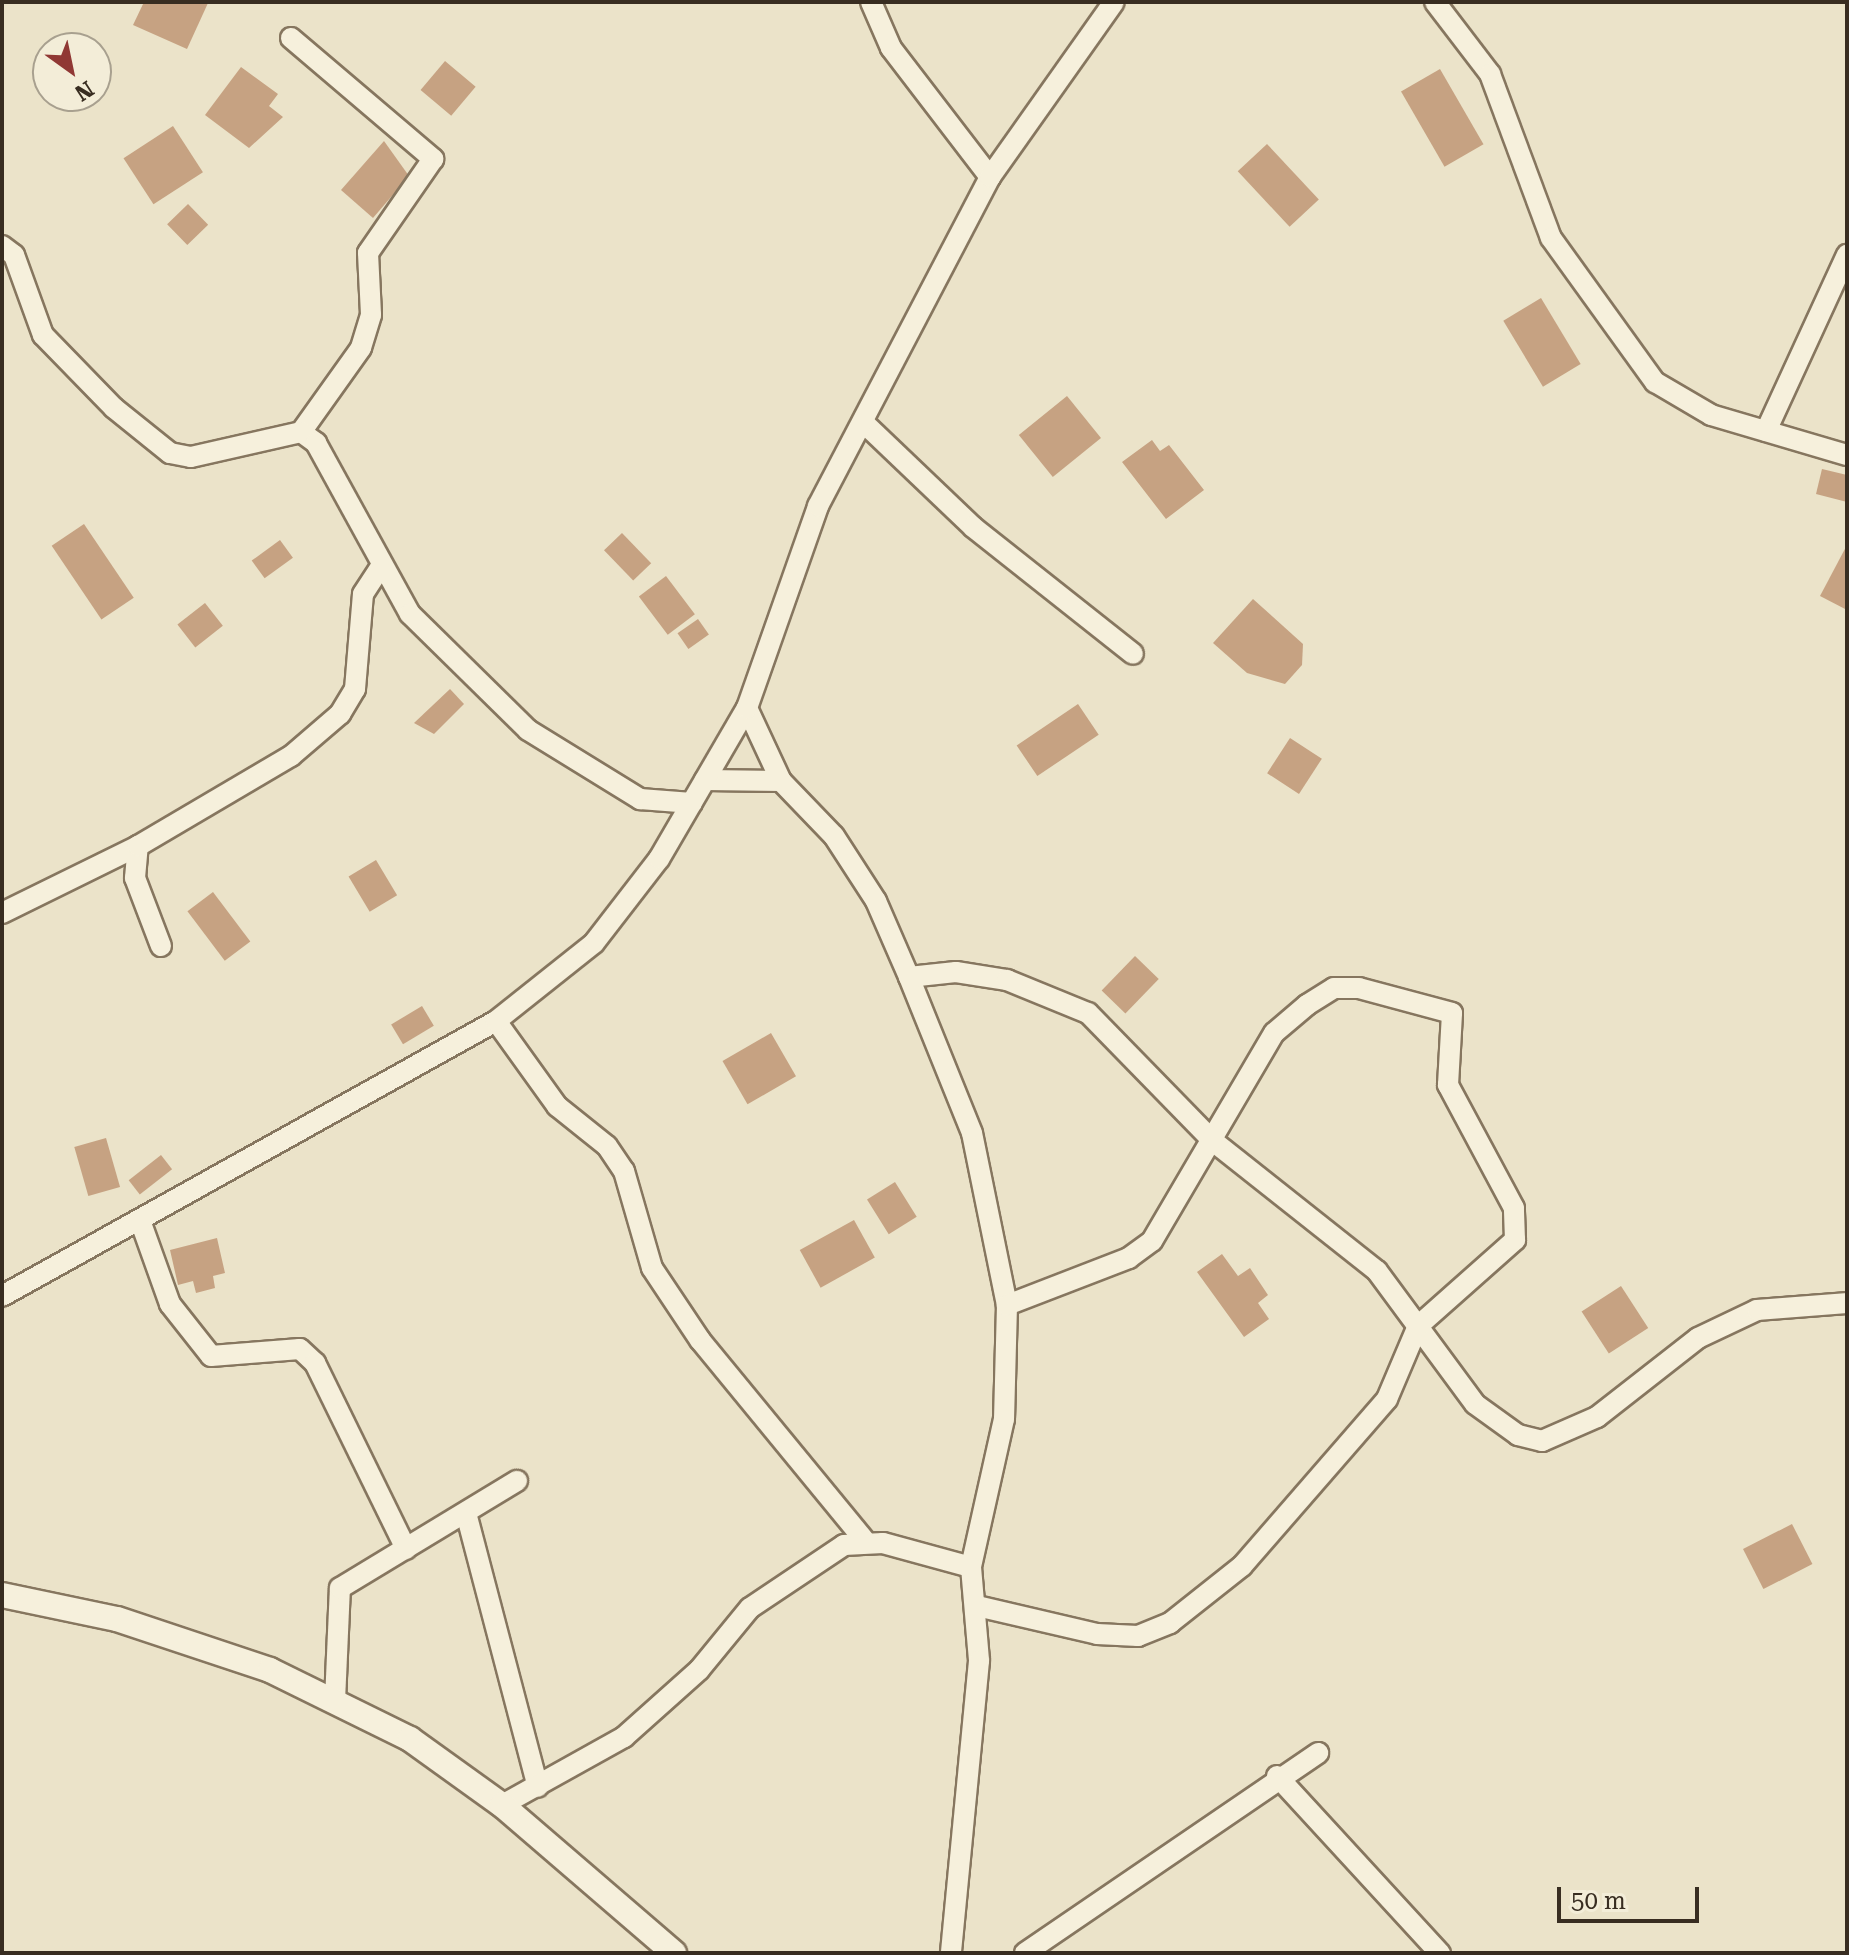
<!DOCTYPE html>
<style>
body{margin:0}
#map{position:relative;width:1849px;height:1955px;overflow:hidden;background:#ebe3c9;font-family:"Roboto Serif",serif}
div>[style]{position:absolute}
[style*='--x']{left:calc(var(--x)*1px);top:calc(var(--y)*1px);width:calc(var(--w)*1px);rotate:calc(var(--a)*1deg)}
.building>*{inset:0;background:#c6a282;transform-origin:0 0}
.roads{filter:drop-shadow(2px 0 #86765f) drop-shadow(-2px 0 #86765f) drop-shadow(0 2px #86765f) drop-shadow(0 -2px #86765f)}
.minor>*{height:20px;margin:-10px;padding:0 10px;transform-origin:10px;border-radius:10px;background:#f6f0dc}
.tertiary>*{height:24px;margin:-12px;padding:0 12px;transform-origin:12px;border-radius:12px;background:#f6f0dc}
span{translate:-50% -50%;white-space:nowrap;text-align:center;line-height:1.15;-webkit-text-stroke:7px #f3edd8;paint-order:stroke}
.frame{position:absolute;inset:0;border:4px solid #382d21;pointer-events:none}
.north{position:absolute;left:32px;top:32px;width:80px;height:80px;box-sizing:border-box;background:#f3edd8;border:2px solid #a8a08f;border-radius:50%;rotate:147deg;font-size:22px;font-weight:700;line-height:32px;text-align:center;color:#382d21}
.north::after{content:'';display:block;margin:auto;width:28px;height:36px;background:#903834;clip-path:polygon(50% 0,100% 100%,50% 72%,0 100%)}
.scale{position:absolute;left:1557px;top:1887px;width:142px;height:36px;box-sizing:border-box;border:4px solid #382d21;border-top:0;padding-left:10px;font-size:24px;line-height:28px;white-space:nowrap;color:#382d21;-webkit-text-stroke:6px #f3edd8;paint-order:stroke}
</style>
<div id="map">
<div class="building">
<i style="clip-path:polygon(144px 2px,206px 2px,208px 3px,187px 49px,133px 25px)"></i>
<i style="left:445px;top:61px;width:40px;height:38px;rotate:40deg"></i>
<i style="clip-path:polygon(241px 67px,278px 94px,269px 106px,283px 117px,249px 148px,205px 115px)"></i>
<i style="left:1440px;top:69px;width:87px;height:45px;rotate:60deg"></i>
<i style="left:173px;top:126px;width:55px;height:59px;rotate:57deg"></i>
<i style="clip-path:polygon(384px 141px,409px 176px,373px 218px,341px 190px)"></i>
<i style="left:1267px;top:144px;width:76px;height:40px;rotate:47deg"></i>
<i style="left:188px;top:204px;width:29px;height:29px;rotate:46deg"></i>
<i style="left:1541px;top:298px;width:77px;height:44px;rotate:59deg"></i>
<i style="left:1067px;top:396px;width:54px;height:62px;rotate:51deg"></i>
<i style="clip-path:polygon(1152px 440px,1160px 451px,1169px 445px,1204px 490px,1166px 519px,1122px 462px)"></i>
<i style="clip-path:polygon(1822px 469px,1847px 475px,1847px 502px,1816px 494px)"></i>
<i style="left:84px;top:524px;width:89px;height:39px;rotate:56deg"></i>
<i style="left:622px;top:533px;width:42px;height:25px;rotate:46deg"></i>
<i style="left:280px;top:540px;width:22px;height:35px;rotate:54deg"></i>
<i style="clip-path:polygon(1847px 545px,1847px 610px,1820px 596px)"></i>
<i style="left:666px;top:576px;width:48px;height:34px;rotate:53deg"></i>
<i style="clip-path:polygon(1253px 599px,1303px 644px,1302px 665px,1285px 684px,1247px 673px,1213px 643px)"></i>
<i style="left:205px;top:603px;width:29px;height:35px;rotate:52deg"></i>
<i style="left:698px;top:619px;width:19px;height:25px;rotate:55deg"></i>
<i style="clip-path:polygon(450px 689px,464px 704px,434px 734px,414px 723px)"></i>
<i style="left:1078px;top:704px;width:37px;height:74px;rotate:56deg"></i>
<i style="left:1290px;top:738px;width:38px;height:42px;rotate:33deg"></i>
<i style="left:376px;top:860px;width:41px;height:32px;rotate:59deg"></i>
<i style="left:213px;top:892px;width:62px;height:32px;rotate:53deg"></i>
<i style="left:1135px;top:956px;width:33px;height:48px;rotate:44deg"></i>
<i style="left:422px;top:1006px;width:23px;height:36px;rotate:59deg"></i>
<i style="left:771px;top:1033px;width:50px;height:56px;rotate:60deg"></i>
<i style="left:106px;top:1138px;width:51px;height:33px;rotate:74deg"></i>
<i style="left:161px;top:1155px;width:18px;height:41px;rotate:52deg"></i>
<i style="left:895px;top:1182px;width:41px;height:33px;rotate:58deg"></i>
<i style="left:854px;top:1220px;width:43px;height:62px;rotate:61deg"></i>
<i style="clip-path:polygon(217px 1238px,225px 1273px,213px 1276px,215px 1288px,196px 1293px,193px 1281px,178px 1285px,170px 1250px)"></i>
<i style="clip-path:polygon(1222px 1254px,1238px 1276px,1250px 1268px,1268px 1295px,1258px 1303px,1269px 1319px,1244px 1337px,1197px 1272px)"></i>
<i style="left:1621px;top:1286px;width:50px;height:47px;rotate:57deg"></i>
<i style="left:1792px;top:1524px;width:45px;height:55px;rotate:63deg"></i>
</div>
<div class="roads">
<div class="minor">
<i style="--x:871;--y:2;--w:50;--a:66.5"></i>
<i style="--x:891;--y:48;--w:163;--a:52.5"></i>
<i style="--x:1435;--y:2;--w:91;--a:52.6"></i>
<i style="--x:1490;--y:74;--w:175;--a:69.6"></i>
<i style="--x:1551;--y:238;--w:178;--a:54.2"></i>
<i style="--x:1655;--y:382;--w:65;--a:30.5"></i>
<i style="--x:1711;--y:415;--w:142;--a:16.4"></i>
<i style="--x:291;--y:38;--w:187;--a:40.4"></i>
<i style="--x:433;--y:159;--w:114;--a:124.7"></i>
<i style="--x:368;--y:253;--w:62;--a:87.2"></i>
<i style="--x:371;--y:315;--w:34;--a:107"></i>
<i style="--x:361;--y:348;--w:103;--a:125.5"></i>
<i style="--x:2;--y:246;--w:15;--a:37"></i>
<i style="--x:14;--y:255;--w:85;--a:70.1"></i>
<i style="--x:43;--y:335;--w:102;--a:45.8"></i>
<i style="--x:114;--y:408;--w:72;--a:38.8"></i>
<i style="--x:170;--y:453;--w:21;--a:11"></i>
<i style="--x:191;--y:457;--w:113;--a:-12.8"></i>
<i style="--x:301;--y:432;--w:19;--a:36"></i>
<i style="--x:316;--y:443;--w:195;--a:61.2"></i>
<i style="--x:410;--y:614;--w:165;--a:44.5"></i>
<i style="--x:528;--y:730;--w:132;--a:31.6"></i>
<i style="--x:640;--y:799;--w:52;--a:4.4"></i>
<i style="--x:865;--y:424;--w:149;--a:43.6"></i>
<i style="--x:973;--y:527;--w:204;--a:38.4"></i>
<i style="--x:1766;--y:431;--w:194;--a:-65.3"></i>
<i style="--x:747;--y:708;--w:81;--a:65"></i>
<i style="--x:781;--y:781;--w:76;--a:46.1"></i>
<i style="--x:834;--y:836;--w:77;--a:57.1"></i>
<i style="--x:876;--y:901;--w:83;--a:66.5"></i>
<i style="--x:909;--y:977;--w:168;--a:68"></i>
<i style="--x:972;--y:1133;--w:176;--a:78.5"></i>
<i style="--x:1007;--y:1305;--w:114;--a:91.5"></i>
<i style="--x:1004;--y:1419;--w:152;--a:102.6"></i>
<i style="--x:971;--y:1567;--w:94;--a:85.1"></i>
<i style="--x:979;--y:1661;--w:293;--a:95.5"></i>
<i style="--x:705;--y:780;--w:76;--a:0.8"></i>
<i style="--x:2;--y:913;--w:152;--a:-26.2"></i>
<i style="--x:161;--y:946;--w:73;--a:-110.9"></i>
<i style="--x:135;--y:878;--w:32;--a:-85"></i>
<i style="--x:138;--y:846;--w:178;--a:-30.5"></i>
<i style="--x:291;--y:756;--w:65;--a:-40.6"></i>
<i style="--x:340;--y:714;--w:29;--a:-59"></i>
<i style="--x:355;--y:689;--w:95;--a:-85.2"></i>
<i style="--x:363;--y:594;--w:30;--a:-57"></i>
<i style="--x:909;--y:977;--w:47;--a:-6.1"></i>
<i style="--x:956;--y:972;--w:52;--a:8.9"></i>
<i style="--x:1007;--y:980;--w:87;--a:22.2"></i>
<i style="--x:1088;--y:1013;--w:179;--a:45.7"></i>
<i style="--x:1213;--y:1141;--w:209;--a:38.4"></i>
<i style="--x:1377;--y:1271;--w:165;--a:53.6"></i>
<i style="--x:1475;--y:1404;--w:53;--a:35.8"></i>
<i style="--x:1518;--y:1435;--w:25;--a:14"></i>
<i style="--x:1542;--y:1441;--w:60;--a:-23.6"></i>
<i style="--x:1597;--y:1417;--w:128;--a:-38"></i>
<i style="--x:1698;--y:1338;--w:65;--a:-25.4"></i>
<i style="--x:1757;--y:1310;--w:90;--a:-4.4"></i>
<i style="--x:496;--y:1021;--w:105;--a:54.3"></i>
<i style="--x:557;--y:1106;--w:64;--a:38.7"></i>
<i style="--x:607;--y:1146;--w:30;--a:56"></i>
<i style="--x:624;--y:1171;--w:101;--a:73.9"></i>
<i style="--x:652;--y:1268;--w:87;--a:56.3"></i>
<i style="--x:700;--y:1340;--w:261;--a:50.6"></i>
<i style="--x:141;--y:1223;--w:86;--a:70.3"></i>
<i style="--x:170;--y:1304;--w:66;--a:51.7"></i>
<i style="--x:211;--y:1356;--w:89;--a:-4.5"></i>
<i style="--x:300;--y:1349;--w:21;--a:43"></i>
<i style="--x:315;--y:1363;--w:207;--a:63.9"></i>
<i style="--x:2;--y:1296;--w:565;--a:-29.1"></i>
<i style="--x:496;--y:1021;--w:125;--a:-38.5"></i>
<i style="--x:594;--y:943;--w:106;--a:-52.3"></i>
<i style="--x:659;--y:859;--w:175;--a:-59.8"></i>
<i style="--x:747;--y:708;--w:214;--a:-70.6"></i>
<i style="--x:818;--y:506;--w:371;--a:-62.4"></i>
<i style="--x:990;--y:177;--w:214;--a:-54.7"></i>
<i style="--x:466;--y:1513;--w:283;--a:75.3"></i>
<i style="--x:977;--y:1606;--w:123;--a:13.1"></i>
<i style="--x:1097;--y:1634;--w:41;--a:2.8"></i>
<i style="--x:1138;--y:1636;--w:35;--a:-22"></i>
<i style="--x:1170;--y:1623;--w:92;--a:-38.4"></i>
<i style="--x:1242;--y:1566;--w:221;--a:-49"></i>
<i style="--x:1387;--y:1399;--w:79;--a:-67"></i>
<i style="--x:1418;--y:1326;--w:130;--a:-41.6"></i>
<i style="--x:1515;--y:1240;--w:32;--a:-92"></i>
<i style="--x:1514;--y:1208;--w:140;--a:-118.2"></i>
<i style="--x:1448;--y:1085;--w:72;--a:-86.8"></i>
<i style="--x:1452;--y:1013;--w:96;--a:-165"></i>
<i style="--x:1359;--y:988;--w:25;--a:180"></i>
<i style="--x:1334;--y:988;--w:32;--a:148"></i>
<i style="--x:1307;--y:1005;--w:43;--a:139.7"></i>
<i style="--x:1274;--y:1033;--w:241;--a:120.4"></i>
<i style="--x:1152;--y:1241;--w:29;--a:144"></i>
<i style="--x:1129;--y:1258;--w:131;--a:158.9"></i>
<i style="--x:335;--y:1701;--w:113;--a:-87.5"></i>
<i style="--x:340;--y:1588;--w:207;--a:-31.2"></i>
<i style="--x:1277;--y:1776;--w:241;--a:47.4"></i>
<i style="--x:502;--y:1805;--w:140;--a:-29.1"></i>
<i style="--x:624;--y:1737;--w:101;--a:-41.8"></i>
<i style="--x:699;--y:1670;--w:80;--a:-50.6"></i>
<i style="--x:750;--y:1608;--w:113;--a:-33.8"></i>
<i style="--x:844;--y:1545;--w:39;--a:-3"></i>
<i style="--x:883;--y:1543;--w:91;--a:15.3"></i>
<i style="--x:1025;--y:1953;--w:355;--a:-34.3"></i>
</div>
<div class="tertiary">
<i style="--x:2;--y:1595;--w:117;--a:11.8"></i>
<i style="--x:117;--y:1619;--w:161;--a:18.4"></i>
<i style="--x:270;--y:1670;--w:156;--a:26.2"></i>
<i style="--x:410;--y:1739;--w:113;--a:35.7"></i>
<i style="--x:502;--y:1805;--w:227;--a:40.7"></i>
</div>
</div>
<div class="frame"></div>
<div class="north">N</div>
<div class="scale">50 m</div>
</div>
